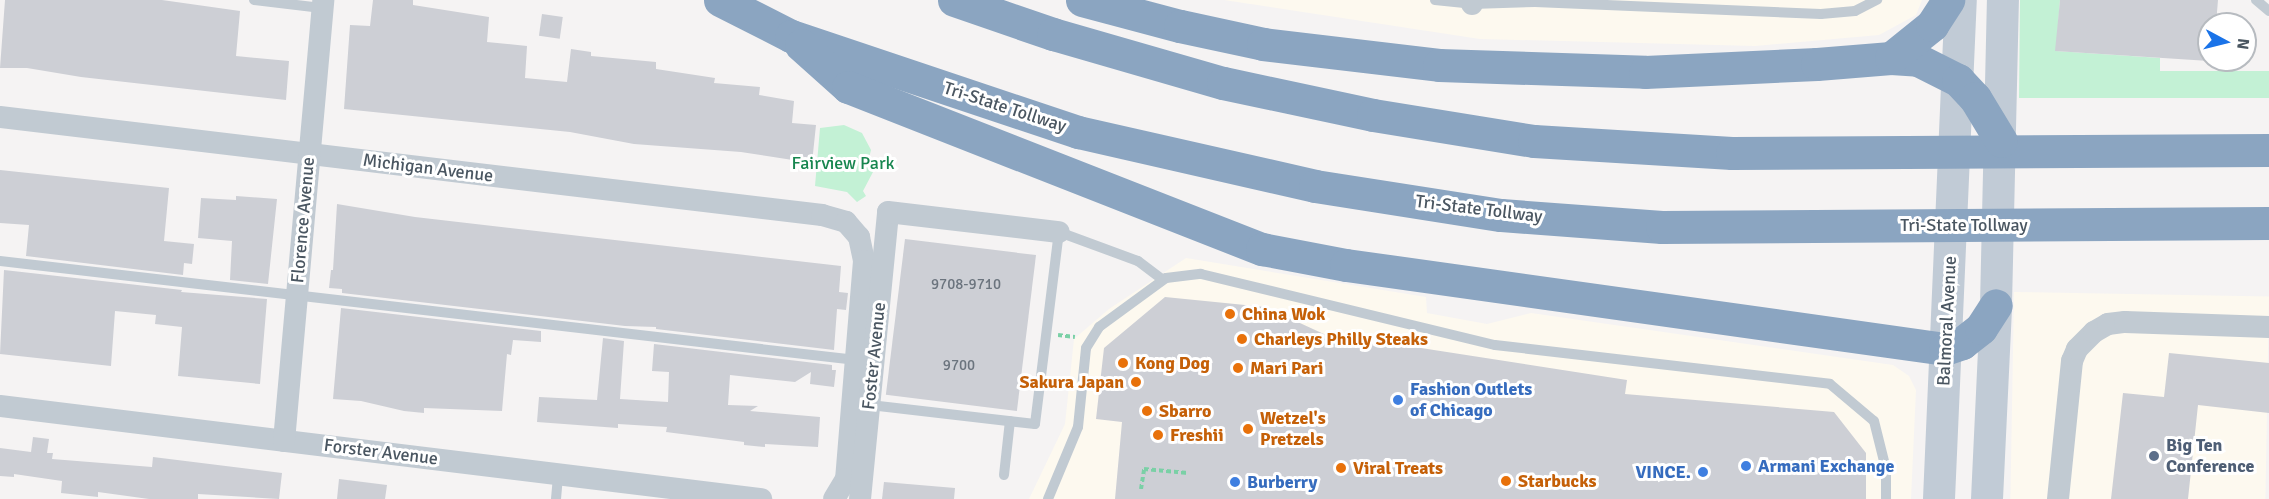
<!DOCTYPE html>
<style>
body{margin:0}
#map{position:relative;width:2269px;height:499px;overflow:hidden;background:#f5f3f3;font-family:Signika,sans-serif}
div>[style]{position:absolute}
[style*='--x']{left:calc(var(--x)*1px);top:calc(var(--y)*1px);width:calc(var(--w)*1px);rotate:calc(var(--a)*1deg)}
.commercial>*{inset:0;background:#fdf9ef;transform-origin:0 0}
.green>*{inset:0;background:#c3f1d5}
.building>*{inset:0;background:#cdcfd5;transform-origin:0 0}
.path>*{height:4px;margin-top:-2px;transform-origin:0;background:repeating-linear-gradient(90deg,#7ad0a6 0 4.5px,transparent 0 7.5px)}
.lane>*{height:10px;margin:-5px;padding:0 5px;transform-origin:5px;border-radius:5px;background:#c1cad2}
.street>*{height:22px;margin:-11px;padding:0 11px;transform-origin:11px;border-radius:11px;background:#c1cad2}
.secondary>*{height:32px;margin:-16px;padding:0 16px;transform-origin:16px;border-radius:16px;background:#c1cbd6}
.highway>*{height:33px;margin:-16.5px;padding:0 16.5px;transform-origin:16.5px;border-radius:16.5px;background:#8ba5c1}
.dots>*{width:16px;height:16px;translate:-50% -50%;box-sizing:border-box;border:3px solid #fff;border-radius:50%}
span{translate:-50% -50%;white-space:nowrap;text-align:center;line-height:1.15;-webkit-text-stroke:6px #fff;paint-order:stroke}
.number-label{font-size:15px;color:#6b747e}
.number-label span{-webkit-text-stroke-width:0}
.street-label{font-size:18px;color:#4a5661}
.park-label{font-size:18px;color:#17864f}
.food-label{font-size:18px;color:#c56008;font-weight:700}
.left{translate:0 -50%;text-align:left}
.right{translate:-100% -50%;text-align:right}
.shop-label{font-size:18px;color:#366cbe;font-weight:700}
.service-label{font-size:18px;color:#4e5e75;font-weight:700}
.north{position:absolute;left:2197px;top:12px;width:60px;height:60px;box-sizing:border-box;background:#fff;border:2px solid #b7bbc0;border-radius:50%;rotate:97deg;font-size:16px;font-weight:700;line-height:24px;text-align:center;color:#4a5661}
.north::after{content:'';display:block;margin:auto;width:21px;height:27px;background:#1a73e8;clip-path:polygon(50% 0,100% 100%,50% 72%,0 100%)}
</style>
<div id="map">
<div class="commercial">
<i style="clip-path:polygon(1224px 0,1922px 0,1916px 15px,1879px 35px,1755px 46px,1480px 39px)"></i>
<i style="clip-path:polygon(1186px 258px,1426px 297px,1427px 313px,1487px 324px,1531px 313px,1893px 365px,1909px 376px,1916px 390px,1911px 499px,1029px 499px,1065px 424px,1074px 339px,1109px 309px)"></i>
<i style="left:2014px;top:292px;width:255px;height:207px;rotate:1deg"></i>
</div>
<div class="green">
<i style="clip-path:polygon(2020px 0,2060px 0,2056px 51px,2160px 58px,2160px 71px,2269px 71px,2269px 98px,2019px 98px)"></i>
<i style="clip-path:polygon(844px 125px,862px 133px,871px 150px,869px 158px,873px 172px,863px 191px,866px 196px,857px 202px,847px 192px,815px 186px,820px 128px)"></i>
</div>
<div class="building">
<i style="clip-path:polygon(5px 0,162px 0,240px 11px,236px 56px,289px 61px,286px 100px,81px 77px,27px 68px,0 68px)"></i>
<i style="clip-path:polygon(373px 0,413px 0,413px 5px,489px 17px,487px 42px,527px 46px,525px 78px,567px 82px,571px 49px,591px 52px,591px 56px,656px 62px,656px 69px,715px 78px,714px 83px,760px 87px,759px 95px,794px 101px,792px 123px,816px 125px,812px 163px,741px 152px,634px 144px,570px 132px,344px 109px,350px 25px,370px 26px)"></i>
<i style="clip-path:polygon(2060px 0,2218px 0,2216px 24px,2209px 24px,2209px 61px,2055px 51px)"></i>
<i style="left:542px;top:14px;width:21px;height:22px;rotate:8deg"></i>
<i style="clip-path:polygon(0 170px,169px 188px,164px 241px,194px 244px,192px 264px,184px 263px,183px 275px,26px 256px,29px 225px,0 223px)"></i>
<i style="clip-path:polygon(236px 196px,277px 199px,268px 284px,230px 280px,232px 241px,198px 238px,201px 198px,236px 200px)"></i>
<i style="clip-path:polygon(337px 204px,415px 217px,841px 266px,839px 292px,848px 293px,846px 310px,837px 309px,834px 350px,656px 329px,656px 327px,625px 326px,342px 293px,342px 289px,329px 288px,331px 270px,333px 270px)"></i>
<i style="left:905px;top:239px;width:132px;height:157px;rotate:7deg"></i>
<i style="clip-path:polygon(4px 270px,182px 290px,181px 292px,267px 299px,260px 384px,178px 376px,182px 327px,155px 324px,156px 315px,115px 311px,111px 366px,0 354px)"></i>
<i style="clip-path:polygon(1165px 297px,1265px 307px,1339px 341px,1421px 348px,1627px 380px,1625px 394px,1834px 412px,1866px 453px,1866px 499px,1115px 499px,1122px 422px,1096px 419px,1104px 348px)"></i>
<i style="clip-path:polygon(341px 308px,541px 331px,541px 342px,513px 340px,511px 355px,507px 354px,502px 411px,424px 408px,424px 413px,404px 411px,361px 401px,333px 399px)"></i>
<i style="clip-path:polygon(603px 338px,624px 341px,620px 399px,668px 402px,669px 372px,652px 371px,654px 344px,832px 365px,832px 370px,836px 370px,834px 387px,810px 384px,811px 372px,795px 382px,730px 375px,728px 405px,758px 406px,750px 411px,820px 417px,818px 447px,765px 444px,765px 447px,744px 445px,744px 442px,666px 432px,667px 427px,618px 424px,618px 428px,537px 422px,539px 397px,597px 400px)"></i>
<i style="clip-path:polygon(2169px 353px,2269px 363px,2269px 413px,2198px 405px,2188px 499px,2111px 499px,2123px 393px,2164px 397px)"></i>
<i style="clip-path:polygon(33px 437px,49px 439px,47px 453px,53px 453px,52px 459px,152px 467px,153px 457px,282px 473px,279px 499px,198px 494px,198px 499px,149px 499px,98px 492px,98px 497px,61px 493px,62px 481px,14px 474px,14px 477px,0 476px,0 448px,31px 452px)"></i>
<i style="clip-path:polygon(339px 479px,387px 485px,385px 499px,337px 499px)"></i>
<i style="clip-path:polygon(884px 482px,955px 488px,954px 499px,882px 499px)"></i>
</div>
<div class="path">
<i style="--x:1058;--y:335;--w:17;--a:7"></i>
<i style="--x:1141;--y:489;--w:20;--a:-81"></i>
<i style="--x:1144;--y:469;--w:44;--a:5.2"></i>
</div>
<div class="lane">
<i style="--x:254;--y:0;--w:68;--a:6.7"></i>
<i style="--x:1435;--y:0;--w:37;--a:6"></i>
<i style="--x:1472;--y:4;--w:63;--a:-1.8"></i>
<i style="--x:1535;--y:2;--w:286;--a:2.4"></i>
<i style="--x:1821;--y:14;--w:34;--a:-5"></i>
<i style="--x:1855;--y:11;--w:25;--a:-27"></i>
<i style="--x:2256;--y:0;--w:17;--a:40"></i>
<i style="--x:0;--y:261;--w:862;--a:6.6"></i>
<i style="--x:870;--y:405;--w:166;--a:6.6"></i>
<i style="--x:1035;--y:424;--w:193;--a:-82.9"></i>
<i style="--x:1059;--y:232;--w:84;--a:20.2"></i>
<i style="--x:1138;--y:261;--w:31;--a:37"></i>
<i style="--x:1004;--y:475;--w:54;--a:-83.7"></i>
<i style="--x:556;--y:499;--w:25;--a:-85"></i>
<i style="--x:1048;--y:499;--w:78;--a:-67.4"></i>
<i style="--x:1078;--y:427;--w:79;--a:-84.2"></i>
<i style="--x:1086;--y:348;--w:25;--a:-58"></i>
<i style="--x:1099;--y:327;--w:83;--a:-36.2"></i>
<i style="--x:1166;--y:278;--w:35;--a:-7"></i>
<i style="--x:1201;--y:274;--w:302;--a:13.6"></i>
<i style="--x:1495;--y:345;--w:337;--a:6.6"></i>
<i style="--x:1830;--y:384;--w:57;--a:40.1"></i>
<i style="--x:1874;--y:421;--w:49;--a:76"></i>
<i style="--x:1886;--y:469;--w:30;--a:90"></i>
</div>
<div class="street">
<i style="--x:1472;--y:4;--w:4;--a:-90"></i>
<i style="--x:0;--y:117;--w:828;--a:6.8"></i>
<i style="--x:822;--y:215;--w:25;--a:16"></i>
<i style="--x:846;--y:222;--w:20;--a:49"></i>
<i style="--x:859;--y:237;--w:25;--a:78"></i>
<i style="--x:864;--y:261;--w:219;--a:94.7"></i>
<i style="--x:846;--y:479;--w:23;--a:121"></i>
<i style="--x:0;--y:406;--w:767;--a:6.97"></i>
<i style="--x:284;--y:441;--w:443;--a:-84.9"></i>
<i style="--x:860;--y:499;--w:288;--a:-84.4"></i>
<i style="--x:888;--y:212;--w:172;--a:6.7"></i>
<i style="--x:2058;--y:499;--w:139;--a:-84.2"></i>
<i style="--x:2072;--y:361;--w:13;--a:-67"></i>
<i style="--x:2077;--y:349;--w:24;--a:-45"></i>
<i style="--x:2094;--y:332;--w:16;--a:-30"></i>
<i style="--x:2108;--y:324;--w:17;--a:-7"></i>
<i style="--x:2125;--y:322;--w:144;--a:2"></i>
</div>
<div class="secondary">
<i style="--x:1939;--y:499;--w:499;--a:-87.5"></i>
<i style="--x:1987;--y:499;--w:194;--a:-87.3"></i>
<i style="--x:1996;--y:305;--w:305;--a:-88.7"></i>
</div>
<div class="highway">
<i style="--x:720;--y:0;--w:80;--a:26.9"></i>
<i style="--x:791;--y:36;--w:303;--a:18.5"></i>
<i style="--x:1078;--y:132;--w:243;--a:12.8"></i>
<i style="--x:1315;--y:186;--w:188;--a:8.9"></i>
<i style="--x:1501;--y:215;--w:161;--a:4.3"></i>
<i style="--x:1662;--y:227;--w:607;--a:-0.38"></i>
<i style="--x:954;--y:0;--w:105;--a:19"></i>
<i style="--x:1053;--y:34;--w:177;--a:16.1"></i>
<i style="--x:1223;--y:83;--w:153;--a:12"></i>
<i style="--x:1373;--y:115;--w:163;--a:9.2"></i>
<i style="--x:1534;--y:141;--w:198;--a:3.5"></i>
<i style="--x:1732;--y:153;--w:537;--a:-0.32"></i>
<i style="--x:1082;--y:0;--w:101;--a:14.9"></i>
<i style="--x:1180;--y:26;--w:85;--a:12.2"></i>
<i style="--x:1263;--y:44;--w:177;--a:6.8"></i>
<i style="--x:1439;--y:65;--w:206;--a:1.9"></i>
<i style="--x:1645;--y:72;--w:172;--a:-2.7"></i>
<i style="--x:1817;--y:64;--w:74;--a:-4.6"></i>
<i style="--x:1891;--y:58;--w:27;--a:4"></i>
<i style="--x:1918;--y:60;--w:45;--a:26.6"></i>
<i style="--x:1958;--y:80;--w:25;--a:47"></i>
<i style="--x:1975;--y:98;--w:50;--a:58.8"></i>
<i style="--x:801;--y:45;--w:63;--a:41.8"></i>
<i style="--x:848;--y:87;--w:445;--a:21.4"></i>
<i style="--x:1262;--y:249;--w:86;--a:10.8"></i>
<i style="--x:1346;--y:265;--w:605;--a:7.98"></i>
<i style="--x:1945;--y:349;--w:18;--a:-19"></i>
<i style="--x:1962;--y:343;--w:24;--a:-38"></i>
<i style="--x:1981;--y:328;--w:27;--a:-57"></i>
<i style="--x:1891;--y:58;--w:53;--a:-38.8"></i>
<i style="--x:1932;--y:25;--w:30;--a:-57"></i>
</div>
<div class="dots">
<i style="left:1230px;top:314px;background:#e8710a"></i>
<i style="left:1242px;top:339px;background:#e8710a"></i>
<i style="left:1123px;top:363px;background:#e8710a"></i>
<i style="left:1238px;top:368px;background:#e8710a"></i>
<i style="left:1136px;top:382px;background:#e8710a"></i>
<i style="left:1398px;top:400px;background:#3f7fe0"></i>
<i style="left:1147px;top:411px;background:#e8710a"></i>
<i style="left:1248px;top:429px;background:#e8710a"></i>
<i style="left:1158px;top:435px;background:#e8710a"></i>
<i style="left:2154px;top:456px;background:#5c6f8a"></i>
<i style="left:1746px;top:466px;background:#3f7fe0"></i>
<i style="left:1341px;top:468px;background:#e8710a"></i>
<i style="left:1703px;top:472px;background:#3f7fe0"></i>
<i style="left:1506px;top:481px;background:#e8710a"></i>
<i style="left:1235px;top:482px;background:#3f7fe0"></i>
</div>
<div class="number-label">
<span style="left:966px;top:285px">9708-9710</span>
<span style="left:959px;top:366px">9700</span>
</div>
<div class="street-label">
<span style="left:1005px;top:107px;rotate:18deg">Tri-State Tollway</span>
<span style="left:428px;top:168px;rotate:7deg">Michigan Avenue</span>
<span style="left:1479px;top:209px;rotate:7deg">Tri-State Tollway</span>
<span style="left:303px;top:220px;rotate:-85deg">Florence Avenue</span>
<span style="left:1964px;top:225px">Tri-State Tollway</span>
<span style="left:1947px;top:321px;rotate:-87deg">Balmoral Avenue</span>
<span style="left:874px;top:356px;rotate:-84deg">Foster Avenue</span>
<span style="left:381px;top:452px;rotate:7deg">Forster Avenue</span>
</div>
<div class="park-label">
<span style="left:843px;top:163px">Fairview Park</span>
</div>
<div class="food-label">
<span class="left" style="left:1242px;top:314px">China Wok</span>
<span class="left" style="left:1254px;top:339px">Charleys Philly Steaks</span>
<span class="left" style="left:1135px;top:363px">Kong Dog</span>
<span class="left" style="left:1250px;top:368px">Mari Pari</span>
<span class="right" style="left:1124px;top:382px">Sakura Japan</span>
<span class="left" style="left:1159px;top:411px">Sbarro</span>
<span class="left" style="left:1260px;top:429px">Wetzel's<br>Pretzels</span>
<span class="left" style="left:1170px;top:435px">Freshii</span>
<span class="left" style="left:1353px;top:468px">Viral Treats</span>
<span class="left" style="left:1518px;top:481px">Starbucks</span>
</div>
<div class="shop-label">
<span class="left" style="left:1410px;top:400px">Fashion Outlets<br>of Chicago</span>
<span class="left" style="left:1758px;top:466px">Armani Exchange</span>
<span class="right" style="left:1691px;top:472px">VINCE.</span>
<span class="left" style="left:1247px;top:482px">Burberry</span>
</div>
<div class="service-label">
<span class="left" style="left:2166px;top:456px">Big Ten<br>Conference</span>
</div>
<div class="north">N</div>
</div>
